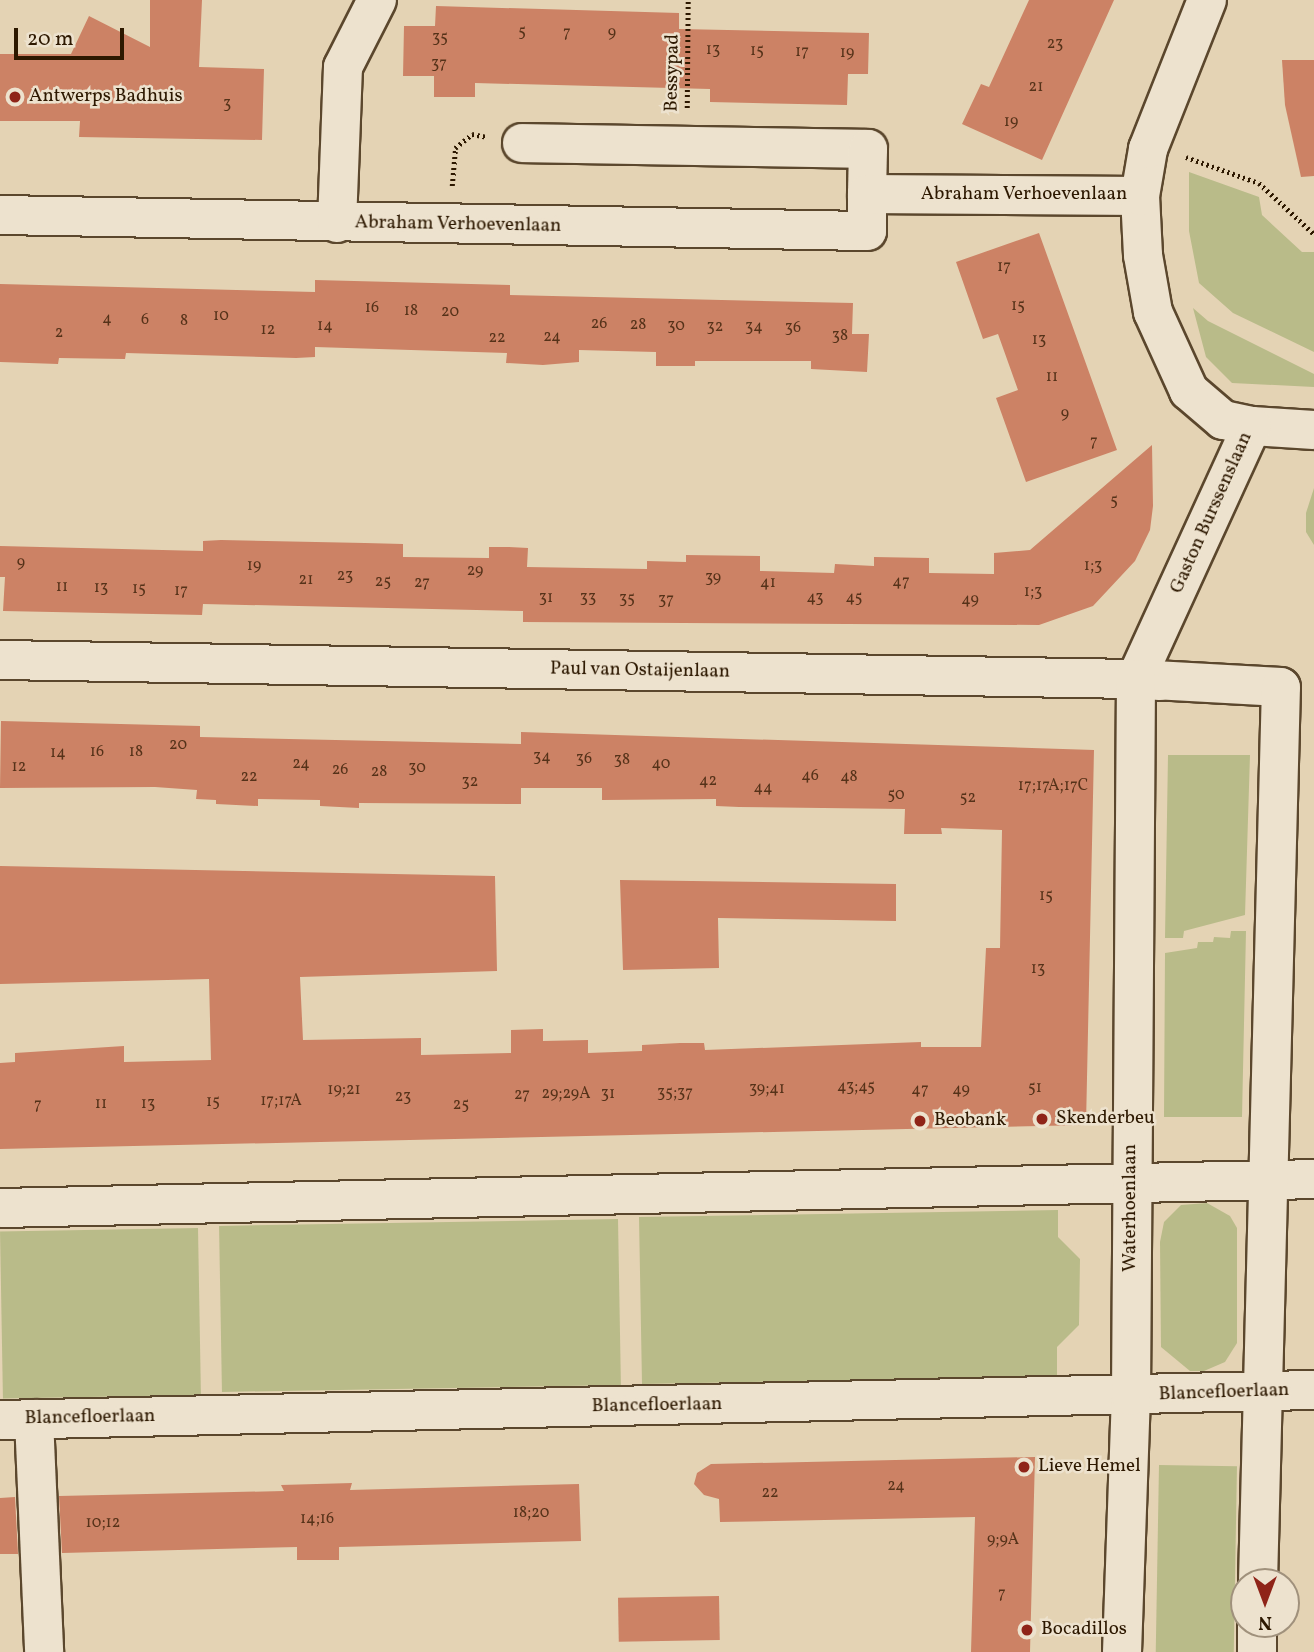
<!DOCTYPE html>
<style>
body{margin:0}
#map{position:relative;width:1314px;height:1652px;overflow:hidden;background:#e4d3b4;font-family:Vollkorn,serif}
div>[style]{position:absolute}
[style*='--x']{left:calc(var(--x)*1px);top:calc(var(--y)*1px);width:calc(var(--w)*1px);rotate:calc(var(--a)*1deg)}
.green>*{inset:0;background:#b9bb89;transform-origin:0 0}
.building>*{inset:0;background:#cc8265;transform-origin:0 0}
.path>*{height:4.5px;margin-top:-2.25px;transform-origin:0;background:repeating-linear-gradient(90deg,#2d1800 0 2px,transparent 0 5.5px)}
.roads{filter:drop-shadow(2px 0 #5b472d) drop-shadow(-2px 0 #5b472d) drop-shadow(0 2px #5b472d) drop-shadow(0 -2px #5b472d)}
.minor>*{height:38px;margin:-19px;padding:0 19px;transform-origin:19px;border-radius:19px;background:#ede2ce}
.dots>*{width:19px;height:19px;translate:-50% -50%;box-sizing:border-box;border:4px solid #ede2ce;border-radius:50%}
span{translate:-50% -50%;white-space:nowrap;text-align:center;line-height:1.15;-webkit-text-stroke:5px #ede2ce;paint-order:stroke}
.number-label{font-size:16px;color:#553219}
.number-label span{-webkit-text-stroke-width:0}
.street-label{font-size:19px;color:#2d1800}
.poi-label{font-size:19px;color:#2d1800}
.left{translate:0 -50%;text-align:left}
.north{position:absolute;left:1230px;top:1568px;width:70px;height:70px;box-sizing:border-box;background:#ede2ce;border:2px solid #a0917c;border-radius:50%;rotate:180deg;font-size:19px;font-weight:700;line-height:28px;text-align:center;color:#2d1800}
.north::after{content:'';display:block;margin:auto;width:24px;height:32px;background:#8f2418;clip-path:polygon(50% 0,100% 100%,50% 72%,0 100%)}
.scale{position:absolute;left:14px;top:28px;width:110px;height:32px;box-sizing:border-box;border:4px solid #2d1800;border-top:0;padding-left:9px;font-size:21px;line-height:24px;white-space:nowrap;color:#2d1800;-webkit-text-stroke:5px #ede2ce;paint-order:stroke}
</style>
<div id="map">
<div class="green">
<i style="clip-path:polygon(1189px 172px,1259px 197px,1262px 215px,1302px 252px,1314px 252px,1314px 352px,1233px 313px,1199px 283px,1189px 231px)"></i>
<i style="clip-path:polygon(1193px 308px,1208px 321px,1314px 374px,1314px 387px,1232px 383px,1206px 357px)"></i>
<i style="clip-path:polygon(1314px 488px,1314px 545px,1306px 532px,1306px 513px)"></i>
<i style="clip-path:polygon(1168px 755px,1250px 755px,1245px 915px,1184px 931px,1183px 938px,1165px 938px)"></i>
<i style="clip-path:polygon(1231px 931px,1246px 931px,1242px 1117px,1164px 1117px,1165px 953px,1197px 948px,1198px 942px,1213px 942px,1214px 937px,1230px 938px)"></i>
<i style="clip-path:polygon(1207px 1203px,1230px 1216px,1237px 1228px,1237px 1343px,1225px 1362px,1204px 1371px,1190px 1371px,1161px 1347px,1160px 1242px,1164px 1222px,1181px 1205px)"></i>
<i style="clip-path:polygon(1058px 1210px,1058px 1237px,1080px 1259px,1079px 1325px,1057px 1347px,1057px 1376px,642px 1384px,639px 1217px)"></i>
<i style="left:618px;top:1219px;width:166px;height:399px;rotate:89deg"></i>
<i style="left:198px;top:1228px;width:167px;height:198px;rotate:89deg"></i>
<i style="left:1159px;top:1465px;width:78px;height:187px;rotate:1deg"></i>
</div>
<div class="building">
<i style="clip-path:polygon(150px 0,202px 0,199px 67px,264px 69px,262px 140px,79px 137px,80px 121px,0 121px,0 54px,71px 54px,89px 16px,150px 47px)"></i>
<i style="clip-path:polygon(1029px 0,1114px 0,1042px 160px,962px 124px,981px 84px,989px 87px)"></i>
<i style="clip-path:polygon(436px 6px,679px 13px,679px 29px,869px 33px,868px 74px,848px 74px,847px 105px,710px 102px,710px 89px,475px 83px,475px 97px,434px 97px,434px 76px,403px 76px,404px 26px,435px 26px)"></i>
<i style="clip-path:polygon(1282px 60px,1314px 60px,1314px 176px,1301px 177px,1285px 105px)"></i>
<i style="clip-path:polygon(1039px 233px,1117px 450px,1026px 482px,996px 398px,1018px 390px,998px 334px,983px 339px,956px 262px)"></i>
<i style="clip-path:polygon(315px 280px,510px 285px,510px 295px,853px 303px,852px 334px,869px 334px,867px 372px,811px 369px,811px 361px,695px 361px,695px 366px,656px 366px,656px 352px,579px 350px,579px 362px,543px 365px,506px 363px,507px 353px,315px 347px,315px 357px,296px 358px,126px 353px,125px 359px,59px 358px,58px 364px,0 362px,0 284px,315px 292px)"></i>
<i style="clip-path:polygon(1152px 445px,1153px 506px,1150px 530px,1135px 561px,1093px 606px,1039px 625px,523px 622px,523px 611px,203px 604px,202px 615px,3px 611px,5px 577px,0 577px,0 546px,203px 551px,203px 541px,221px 540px,365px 543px,403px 544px,403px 557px,489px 558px,489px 547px,509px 547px,528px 548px,527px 567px,647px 569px,647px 561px,686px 562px,686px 555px,760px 556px,760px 571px,834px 573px,835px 564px,874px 566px,874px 557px,929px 558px,929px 573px,994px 574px,994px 553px,1030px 550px)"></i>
<i style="clip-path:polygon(1px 721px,200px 726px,200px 737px,521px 744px,521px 732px,1094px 750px,1086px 1125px,0 1149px,0 1063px,15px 1062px,15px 1053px,124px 1046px,124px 1062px,211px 1060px,209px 979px,0 984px,0 866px,495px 876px,497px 971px,300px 977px,303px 1040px,421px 1038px,421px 1055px,511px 1053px,511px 1030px,543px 1029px,543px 1041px,588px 1040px,588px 1053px,642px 1051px,642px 1045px,680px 1043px,704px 1043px,705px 1050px,921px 1042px,921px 1047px,981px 1047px,986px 948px,1000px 948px,1002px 830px,941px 828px,942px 834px,904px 834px,905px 809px,739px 807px,716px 806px,716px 799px,602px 800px,602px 788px,521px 788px,521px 804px,359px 803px,359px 808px,320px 806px,320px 800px,258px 799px,258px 806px,216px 804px,216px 800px,196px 799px,197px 790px,155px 787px,0 788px)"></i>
<i style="clip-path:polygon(620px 880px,896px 884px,896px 921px,718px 918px,719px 968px,623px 970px)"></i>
<i style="clip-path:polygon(1035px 1457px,1030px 1652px,971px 1652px,975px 1517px,720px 1522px,719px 1499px,704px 1495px,694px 1484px,697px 1473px,711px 1464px)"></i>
<i style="clip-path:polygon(352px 1483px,350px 1490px,579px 1484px,581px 1541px,339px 1547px,339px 1560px,297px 1560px,297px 1547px,62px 1553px,59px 1496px,284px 1491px,281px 1485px)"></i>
<i style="clip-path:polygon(15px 1497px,18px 1554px,0 1554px,0 1498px)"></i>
<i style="left:719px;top:1596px;width:44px;height:101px;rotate:89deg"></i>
</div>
<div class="path">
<i style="--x:687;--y:108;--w:108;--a:-89.5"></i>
<i style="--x:1186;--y:157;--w:77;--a:19.6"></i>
<i style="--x:1259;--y:183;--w:75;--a:42.8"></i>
<i style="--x:452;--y:186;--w:38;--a:-85"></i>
<i style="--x:455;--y:148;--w:22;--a:-39"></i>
<i style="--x:472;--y:134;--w:15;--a:11"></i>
</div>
<div class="roads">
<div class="minor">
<i style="--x:522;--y:143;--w:346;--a:1"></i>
<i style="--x:868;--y:149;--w:45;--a:91.3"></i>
<i style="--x:0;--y:215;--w:867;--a:1.06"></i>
<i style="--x:867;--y:231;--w:37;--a:-90"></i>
<i style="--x:867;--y:194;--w:273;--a:0.4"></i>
<i style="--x:337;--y:223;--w:156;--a:-87.8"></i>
<i style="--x:343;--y:67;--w:75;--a:-63.1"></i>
<i style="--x:1252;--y:426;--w:62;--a:3.7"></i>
<i style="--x:0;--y:660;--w:1136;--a:0.96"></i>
<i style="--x:1136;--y:679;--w:145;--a:3.2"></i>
<i style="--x:1160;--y:681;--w:24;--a:-175"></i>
<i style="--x:1136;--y:679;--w:278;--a:-65.4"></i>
<i style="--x:1252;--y:426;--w:30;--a:-168"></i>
<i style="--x:1223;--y:420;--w:45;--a:-139.5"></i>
<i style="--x:1189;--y:391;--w:87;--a:-114.5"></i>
<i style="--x:1153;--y:312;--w:58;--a:-100"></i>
<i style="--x:1143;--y:255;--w:59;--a:-92.9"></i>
<i style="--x:1140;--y:196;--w:48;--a:-80.3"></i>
<i style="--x:1148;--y:149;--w:160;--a:-68.4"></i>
<i style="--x:0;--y:1208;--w:1314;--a:-1.26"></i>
<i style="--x:34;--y:1419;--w:233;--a:87.5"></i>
<i style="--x:0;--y:1420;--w:1314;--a:-1.31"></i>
<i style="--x:1258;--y:1582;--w:895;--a:-88.53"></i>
<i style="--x:1122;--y:1652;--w:256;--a:-88"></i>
<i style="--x:1131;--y:1396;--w:717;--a:-89.6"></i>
<i style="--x:1257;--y:1652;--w:28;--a:-90"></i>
</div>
</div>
<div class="dots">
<i style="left:15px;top:97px;background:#8f2418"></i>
<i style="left:1042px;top:1119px;background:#8f2418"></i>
<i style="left:920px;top:1121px;background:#8f2418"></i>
<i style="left:1024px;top:1467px;background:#8f2418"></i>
<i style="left:1027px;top:1630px;background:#8f2418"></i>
</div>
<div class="number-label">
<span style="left:522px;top:32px">5</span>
<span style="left:567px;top:33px">7</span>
<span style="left:612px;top:33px">9</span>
<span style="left:440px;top:38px">35</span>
<span style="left:1055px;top:44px">23</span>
<span style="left:713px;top:50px">13</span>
<span style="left:757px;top:51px">15</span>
<span style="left:802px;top:52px">17</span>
<span style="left:847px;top:53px">19</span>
<span style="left:439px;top:64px">37</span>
<span style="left:1036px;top:87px">21</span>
<span style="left:227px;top:104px">3</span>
<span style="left:1011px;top:122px">19</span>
<span style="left:1004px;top:267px">17</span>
<span style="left:1018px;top:306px">15</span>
<span style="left:372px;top:308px">16</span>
<span style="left:411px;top:311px">18</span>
<span style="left:450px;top:312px">20</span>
<span style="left:221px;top:316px">10</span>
<span style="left:107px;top:319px">4</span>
<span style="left:145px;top:320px">6</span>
<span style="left:184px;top:321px">8</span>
<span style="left:599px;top:324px">26</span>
<span style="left:638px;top:325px">28</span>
<span style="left:325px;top:326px">14</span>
<span style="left:676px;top:326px">30</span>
<span style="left:715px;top:327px">32</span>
<span style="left:754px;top:327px">34</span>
<span style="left:793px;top:328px">36</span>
<span style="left:268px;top:330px">12</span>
<span style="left:59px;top:333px">2</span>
<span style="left:840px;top:336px">38</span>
<span style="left:552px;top:337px">24</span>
<span style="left:497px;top:338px">22</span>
<span style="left:1039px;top:340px">13</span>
<span style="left:1052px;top:377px">11</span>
<span style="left:1065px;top:414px">9</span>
<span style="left:1094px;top:442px">7</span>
<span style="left:1114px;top:501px">5</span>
<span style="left:21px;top:563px">9</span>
<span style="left:254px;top:566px">19</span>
<span style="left:1093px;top:566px">1;3</span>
<span style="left:475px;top:571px">29</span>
<span style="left:345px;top:576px">23</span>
<span style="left:713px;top:578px">39</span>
<span style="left:306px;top:580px">21</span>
<span style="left:383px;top:582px">25</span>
<span style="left:901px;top:582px">47</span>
<span style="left:422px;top:583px">27</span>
<span style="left:768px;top:583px">41</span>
<span style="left:62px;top:587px">11</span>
<span style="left:101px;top:588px">13</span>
<span style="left:139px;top:589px">15</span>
<span style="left:181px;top:591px">17</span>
<span style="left:1033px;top:592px">1;3</span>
<span style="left:546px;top:598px">31</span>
<span style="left:588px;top:598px">33</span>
<span style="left:815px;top:598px">43</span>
<span style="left:854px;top:598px">45</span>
<span style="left:627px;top:599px">35</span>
<span style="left:666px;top:600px">37</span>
<span style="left:970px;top:600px">49</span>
<span style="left:178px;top:745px">20</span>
<span style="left:97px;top:752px">16</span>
<span style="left:136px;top:752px">18</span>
<span style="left:58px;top:753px">14</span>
<span style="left:542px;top:757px">34</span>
<span style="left:584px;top:759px">36</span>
<span style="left:622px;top:760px">38</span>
<span style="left:301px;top:764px">24</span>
<span style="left:661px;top:764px">40</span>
<span style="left:19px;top:767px">12</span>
<span style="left:417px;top:768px">30</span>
<span style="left:340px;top:770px">26</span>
<span style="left:379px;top:772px">28</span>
<span style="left:810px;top:776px">46</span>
<span style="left:249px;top:777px">22</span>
<span style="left:849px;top:777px">48</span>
<span style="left:708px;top:781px">42</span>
<span style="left:470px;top:782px">32</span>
<span style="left:1053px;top:786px">17;17A;17C</span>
<span style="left:763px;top:788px">44</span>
<span style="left:896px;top:795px">50</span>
<span style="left:968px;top:798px">52</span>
<span style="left:1046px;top:896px">15</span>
<span style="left:1038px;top:969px">13</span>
<span style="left:856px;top:1087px">43;45</span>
<span style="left:1035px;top:1088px">51</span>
<span style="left:767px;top:1089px">39;41</span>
<span style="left:344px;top:1090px">19;21</span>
<span style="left:920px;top:1090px">47</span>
<span style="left:961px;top:1090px">49</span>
<span style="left:675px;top:1093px">35;37</span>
<span style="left:566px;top:1094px">29;29A</span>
<span style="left:608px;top:1094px">31</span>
<span style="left:522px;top:1095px">27</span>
<span style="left:403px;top:1097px">23</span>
<span style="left:281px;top:1101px">17;17A</span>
<span style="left:213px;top:1102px">15</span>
<span style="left:101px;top:1104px">11</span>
<span style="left:148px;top:1104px">13</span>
<span style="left:38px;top:1105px">7</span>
<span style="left:461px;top:1105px">25</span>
<span style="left:896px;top:1486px">24</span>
<span style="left:770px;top:1493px">22</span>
<span style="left:531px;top:1513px">18;20</span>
<span style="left:317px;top:1519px">14;16</span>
<span style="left:103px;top:1523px">10;12</span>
<span style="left:1003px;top:1540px">9;9A</span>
<span style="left:1002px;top:1594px">7</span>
</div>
<div class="street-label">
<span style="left:673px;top:73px;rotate:-89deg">Bessypad</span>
<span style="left:1024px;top:195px">Abraham Verhoevenlaan</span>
<span style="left:458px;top:225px;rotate:1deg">Abraham Verhoevenlaan</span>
<span style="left:1212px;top:513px;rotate:-66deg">Gaston Burssenslaan</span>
<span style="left:640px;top:671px;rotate:1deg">Paul van Ostaijenlaan</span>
<span style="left:1131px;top:1208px;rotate:-90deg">Waterhoenlaan</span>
<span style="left:1224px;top:1393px;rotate:-2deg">Blancefloerlaan</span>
<span style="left:657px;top:1406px;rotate:-1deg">Blancefloerlaan</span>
<span style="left:90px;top:1418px;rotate:-1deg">Blancefloerlaan</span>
</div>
<div class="poi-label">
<span class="left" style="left:29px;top:97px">Antwerps Badhuis</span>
<span class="left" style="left:1056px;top:1119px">Skenderbeu</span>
<span class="left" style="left:934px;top:1121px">Beobank</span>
<span class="left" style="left:1038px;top:1467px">Lieve Hemel</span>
<span class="left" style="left:1041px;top:1630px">Bocadillos</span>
</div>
<div class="north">N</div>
<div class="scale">20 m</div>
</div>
